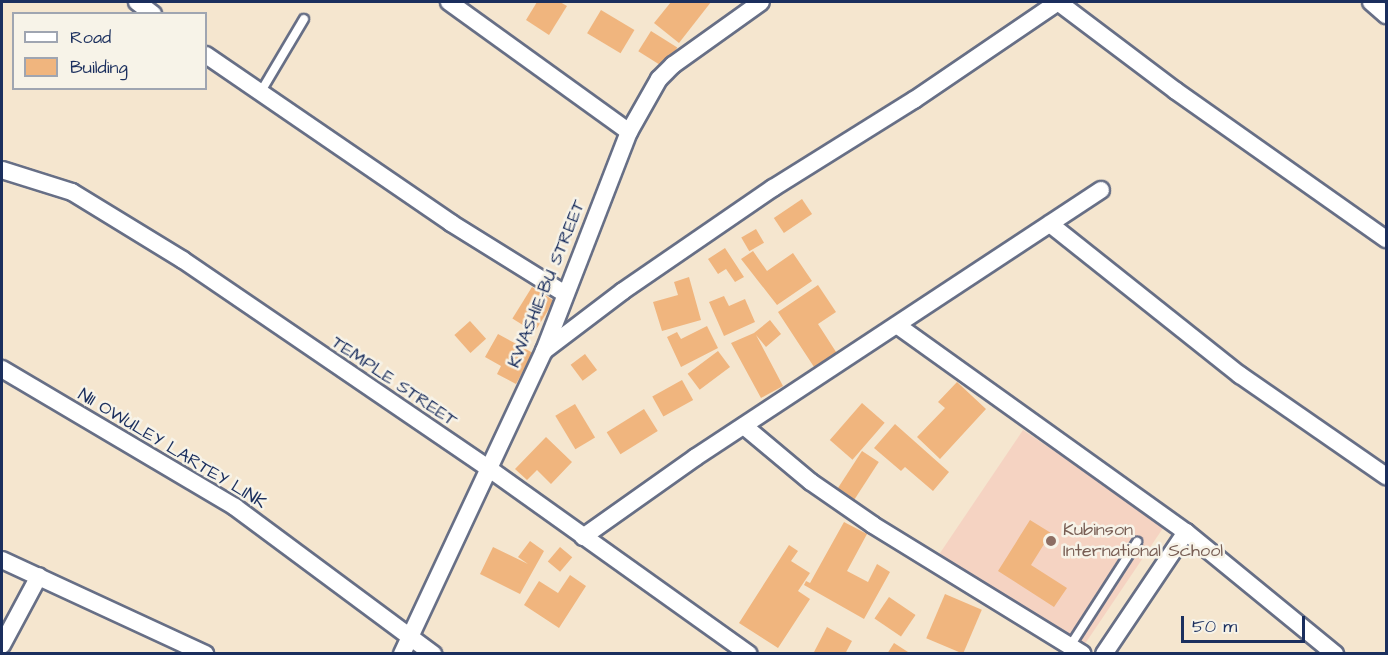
<!DOCTYPE html>
<style>
body{margin:0}
#map{position:relative;width:1388px;height:655px;overflow:hidden;background:#f5e6cf;font-family:"Architects Daughter",sans-serif}
div>[style]{position:absolute}
[style*='--x']{left:calc(var(--x)*1px);top:calc(var(--y)*1px);width:calc(var(--w)*1px);rotate:calc(var(--a)*1deg)}
.built>*{inset:0;background:#f5d3c2;transform-origin:0 0}
.building>*{inset:0;background:#f0b57e;transform-origin:0 0}
.roads{filter:drop-shadow(2px 0 #676f86) drop-shadow(-2px 0 #676f86) drop-shadow(0 2px #676f86) drop-shadow(0 -2px #676f86)}
.service>*{height:8px;margin:-4px;padding:0 4px;transform-origin:4px;border-radius:4px;background:#fff}
.minor>*{height:16px;margin:-8px;padding:0 8px;transform-origin:8px;border-radius:8px;background:#fff}
.dots>*{width:16px;height:16px;translate:-50% -50%;box-sizing:border-box;border:3px solid #f7f3e8;border-radius:50%}
span{translate:-50% -50%;white-space:nowrap;text-align:center;line-height:1.15;-webkit-text-stroke:5px #f7f3e8;paint-order:stroke}
.street-label{font-size:18px;color:#1b2f5e}
.education-label{font-size:18px;color:#785e54}
.left{translate:0 -50%;text-align:left}
.frame{position:absolute;inset:0;border:3px solid #1b2f5e;pointer-events:none}
.legend{position:absolute;left:12px;top:12px;width:195px;height:78px;box-sizing:border-box;background:#f7f3e8;border:2px solid #9fa5b1;margin:0;padding:8px 10px;list-style:none;font-size:18px;color:#1b2f5e}
.legend li{display:flex;align-items:center;gap:12px;height:30px}
.legend b{width:30px;border:2px solid #9fa5b1}
.scale{position:absolute;left:1181px;top:616px;width:124px;height:27px;box-sizing:border-box;border:3px solid #1b2f5e;border-top:0;padding-left:8px;font-size:18px;line-height:21px;white-space:nowrap;color:#1b2f5e;-webkit-text-stroke:4px #f7f3e8;paint-order:stroke}
</style>
<div id="map">
<div class="built">
<i style="left:1023px;top:430px;width:171px;height:154px;rotate:34deg"></i>
</div>
<div class="building">
<i style="clip-path:polygon(537px 2px,560px 2px,567px 6px,549px 35px,526px 20px)"></i>
<i style="clip-path:polygon(671px 2px,711px 2px,679px 43px,654px 23px)"></i>
<i style="left:601px;top:10px;width:39px;height:27px;rotate:31deg"></i>
<i style="left:651px;top:31px;width:31px;height:24px;rotate:32deg"></i>
<i style="left:802px;top:199px;width:18px;height:34px;rotate:56deg"></i>
<i style="left:756px;top:229px;width:16px;height:17px;rotate:60deg"></i>
<i style="clip-path:polygon(725px 248px,744px 277px,735px 282px,726px 269px,718px 274px,708px 259px)"></i>
<i style="clip-path:polygon(753px 251px,767px 271px,793px 253px,812px 281px,777px 305px,741px 259px)"></i>
<i style="clip-path:polygon(689px 277px,701px 320px,662px 331px,653px 302px,678px 295px,674px 282px)"></i>
<i style="clip-path:polygon(818px 285px,836px 312px,818px 324px,838px 355px,816px 370px,778px 312px)"></i>
<i style="left:532px;top:287px;width:26px;height:37px;rotate:32deg"></i>
<i style="clip-path:polygon(724px 296px,729px 306px,745px 299px,755px 322px,724px 336px,709px 302px)"></i>
<i style="clip-path:polygon(770px 320px,781px 334px,766px 347px,756px 335px,783px 386px,761px 398px,731px 343px,754px 333px)"></i>
<i style="left:470px;top:321px;width:24px;height:21px;rotate:48deg"></i>
<i style="clip-path:polygon(707px 326px,718px 348px,681px 367px,667px 337px,677px 332px,681px 339px)"></i>
<i style="clip-path:polygon(498px 334px,533px 353px,516px 384px,497px 374px,501px 366px,485px 357px)"></i>
<i style="left:718px;top:351px;width:20px;height:38px;rotate:53deg"></i>
<i style="left:585px;top:354px;width:20px;height:18px;rotate:53deg"></i>
<i style="left:682px;top:380px;width:23px;height:34px;rotate:61deg"></i>
<i style="clip-path:polygon(957px 382px,986px 409px,940px 459px,917px 437px,945px 408px,938px 402px)"></i>
<i style="left:862px;top:403px;width:30px;height:49px;rotate:41deg"></i>
<i style="left:575px;top:404px;width:39px;height:23px;rotate:59deg"></i>
<i style="left:644px;top:409px;width:26px;height:44px;rotate:58deg"></i>
<i style="clip-path:polygon(895px 424px,949px 472px,933px 491px,905px 467px,901px 471px,874px 448px)"></i>
<i style="clip-path:polygon(546px 437px,572px 462px,551px 484px,537px 470px,527px 480px,515px 469px)"></i>
<i style="left:862px;top:451px;width:20px;height:45px;rotate:33deg"></i>
<i style="clip-path:polygon(1030px 520px,1051px 533px,1031px 565px,1067px 588px,1054px 607px,998px 571px)"></i>
<i style="clip-path:polygon(844px 522px,867px 534px,847px 571px,868px 582px,877px 564px,890px 572px,864px 619px,804px 585px,806px 581px,810px 583px)"></i>
<i style="clip-path:polygon(530px 541px,544px 551px,520px 594px,480px 574px,493px 547px,528px 564px,518px 557px)"></i>
<i style="clip-path:polygon(789px 545px,798px 551px,791px 561px,810px 573px,798px 591px,810px 599px,778px 648px,739px 623px)"></i>
<i style="left:560px;top:547px;width:16px;height:19px;rotate:40deg"></i>
<i style="clip-path:polygon(570px 575px,586px 586px,559px 628px,524px 605px,539px 581px,558px 593px)"></i>
<i style="left:945px;top:594px;width:40px;height:48px;rotate:23deg"></i>
<i style="left:889px;top:597px;width:32px;height:26px;rotate:34deg"></i>
<i style="clip-path:polygon(827px 627px,852px 641px,845px 654px,813px 654px)"></i>
<i style="clip-path:polygon(894px 643px,908px 652px,907px 654px,887px 654px)"></i>
</div>
<div class="roads">
<div class="service">
<i style="--x:260;--y:93;--w:86;--a:-59.3"></i>
<i style="--x:1070;--y:646;--w:124;--a:-57.2"></i>
</div>
<div class="minor">
<i style="--x:137;--y:2;--w:20;--a:37"></i>
<i style="--x:449;--y:2;--w:222;--a:35.8"></i>
<i style="--x:1371;--y:2;--w:20;--a:41"></i>
<i style="--x:206;--y:55;--w:297;--a:34.4"></i>
<i style="--x:451;--y:223;--w:134;--a:31.9"></i>
<i style="--x:2;--y:170;--w:73;--a:17.4"></i>
<i style="--x:72;--y:192;--w:130;--a:31.5"></i>
<i style="--x:183;--y:260;--w:369;--a:34.3"></i>
<i style="--x:488;--y:468;--w:320;--a:35.5"></i>
<i style="--x:1050;--y:224;--w:243;--a:38.5"></i>
<i style="--x:1240;--y:375;--w:178;--a:34.7"></i>
<i style="--x:898;--y:326;--w:354;--a:35.6"></i>
<i style="--x:544;--y:351;--w:99;--a:-37.2"></i>
<i style="--x:623;--y:291;--w:182;--a:-34.5"></i>
<i style="--x:773;--y:188;--w:166;--a:-32"></i>
<i style="--x:914;--y:100;--w:174;--a:-34.2"></i>
<i style="--x:1058;--y:2;--w:148;--a:37"></i>
<i style="--x:1176;--y:91;--w:257;--a:35.2"></i>
<i style="--x:2;--y:369;--w:271;--a:30.6"></i>
<i style="--x:235;--y:507;--w:247;--a:36.6"></i>
<i style="--x:744;--y:426;--w:87;--a:39.9"></i>
<i style="--x:811;--y:482;--w:75;--a:34.7"></i>
<i style="--x:873;--y:525;--w:246;--a:31.6"></i>
<i style="--x:583;--y:537;--w:138;--a:-35.3"></i>
<i style="--x:696;--y:457;--w:485;--a:-33.4"></i>
<i style="--x:2;--y:560;--w:224;--a:24.8"></i>
<i style="--x:2;--y:645;--w:78;--a:-61.8"></i>
<i style="--x:402;--y:654;--w:335;--a:-64.9"></i>
<i style="--x:544;--y:351;--w:235;--a:-68.8"></i>
<i style="--x:629;--y:132;--w:61;--a:-60.5"></i>
<i style="--x:659;--y:79;--w:20;--a:-45"></i>
<i style="--x:673;--y:65;--w:108;--a:-35.6"></i>
<i style="--x:1104;--y:654;--w:147;--a:-56.1"></i>
<i style="--x:1186;--y:532;--w:193;--a:39.3"></i>
</div>
</div>
<div class="dots">
<i style="left:1051px;top:541px;background:#8d6e63"></i>
</div>
<div class="street-label">
<span style="left:547px;top:284px;rotate:-68deg">KWASHIE-BU STREET</span>
<span style="left:394px;top:382px;rotate:34deg">TEMPLE STREET</span>
<span style="left:172px;top:449px;rotate:31deg">NII OWULEY LARTEY LINK</span>
</div>
<div class="education-label">
<span class="left" style="left:1063px;top:541px">Kubinson<br>International School</span>
</div>
<div class="frame"></div>
<ul class="legend">
<li><b style="height:8px;background:#fff"></b>Road</li>
<li><b style="height:16px;background:#f0b57e"></b>Building</li>
</ul>
<div class="scale">50 m</div>
</div>
